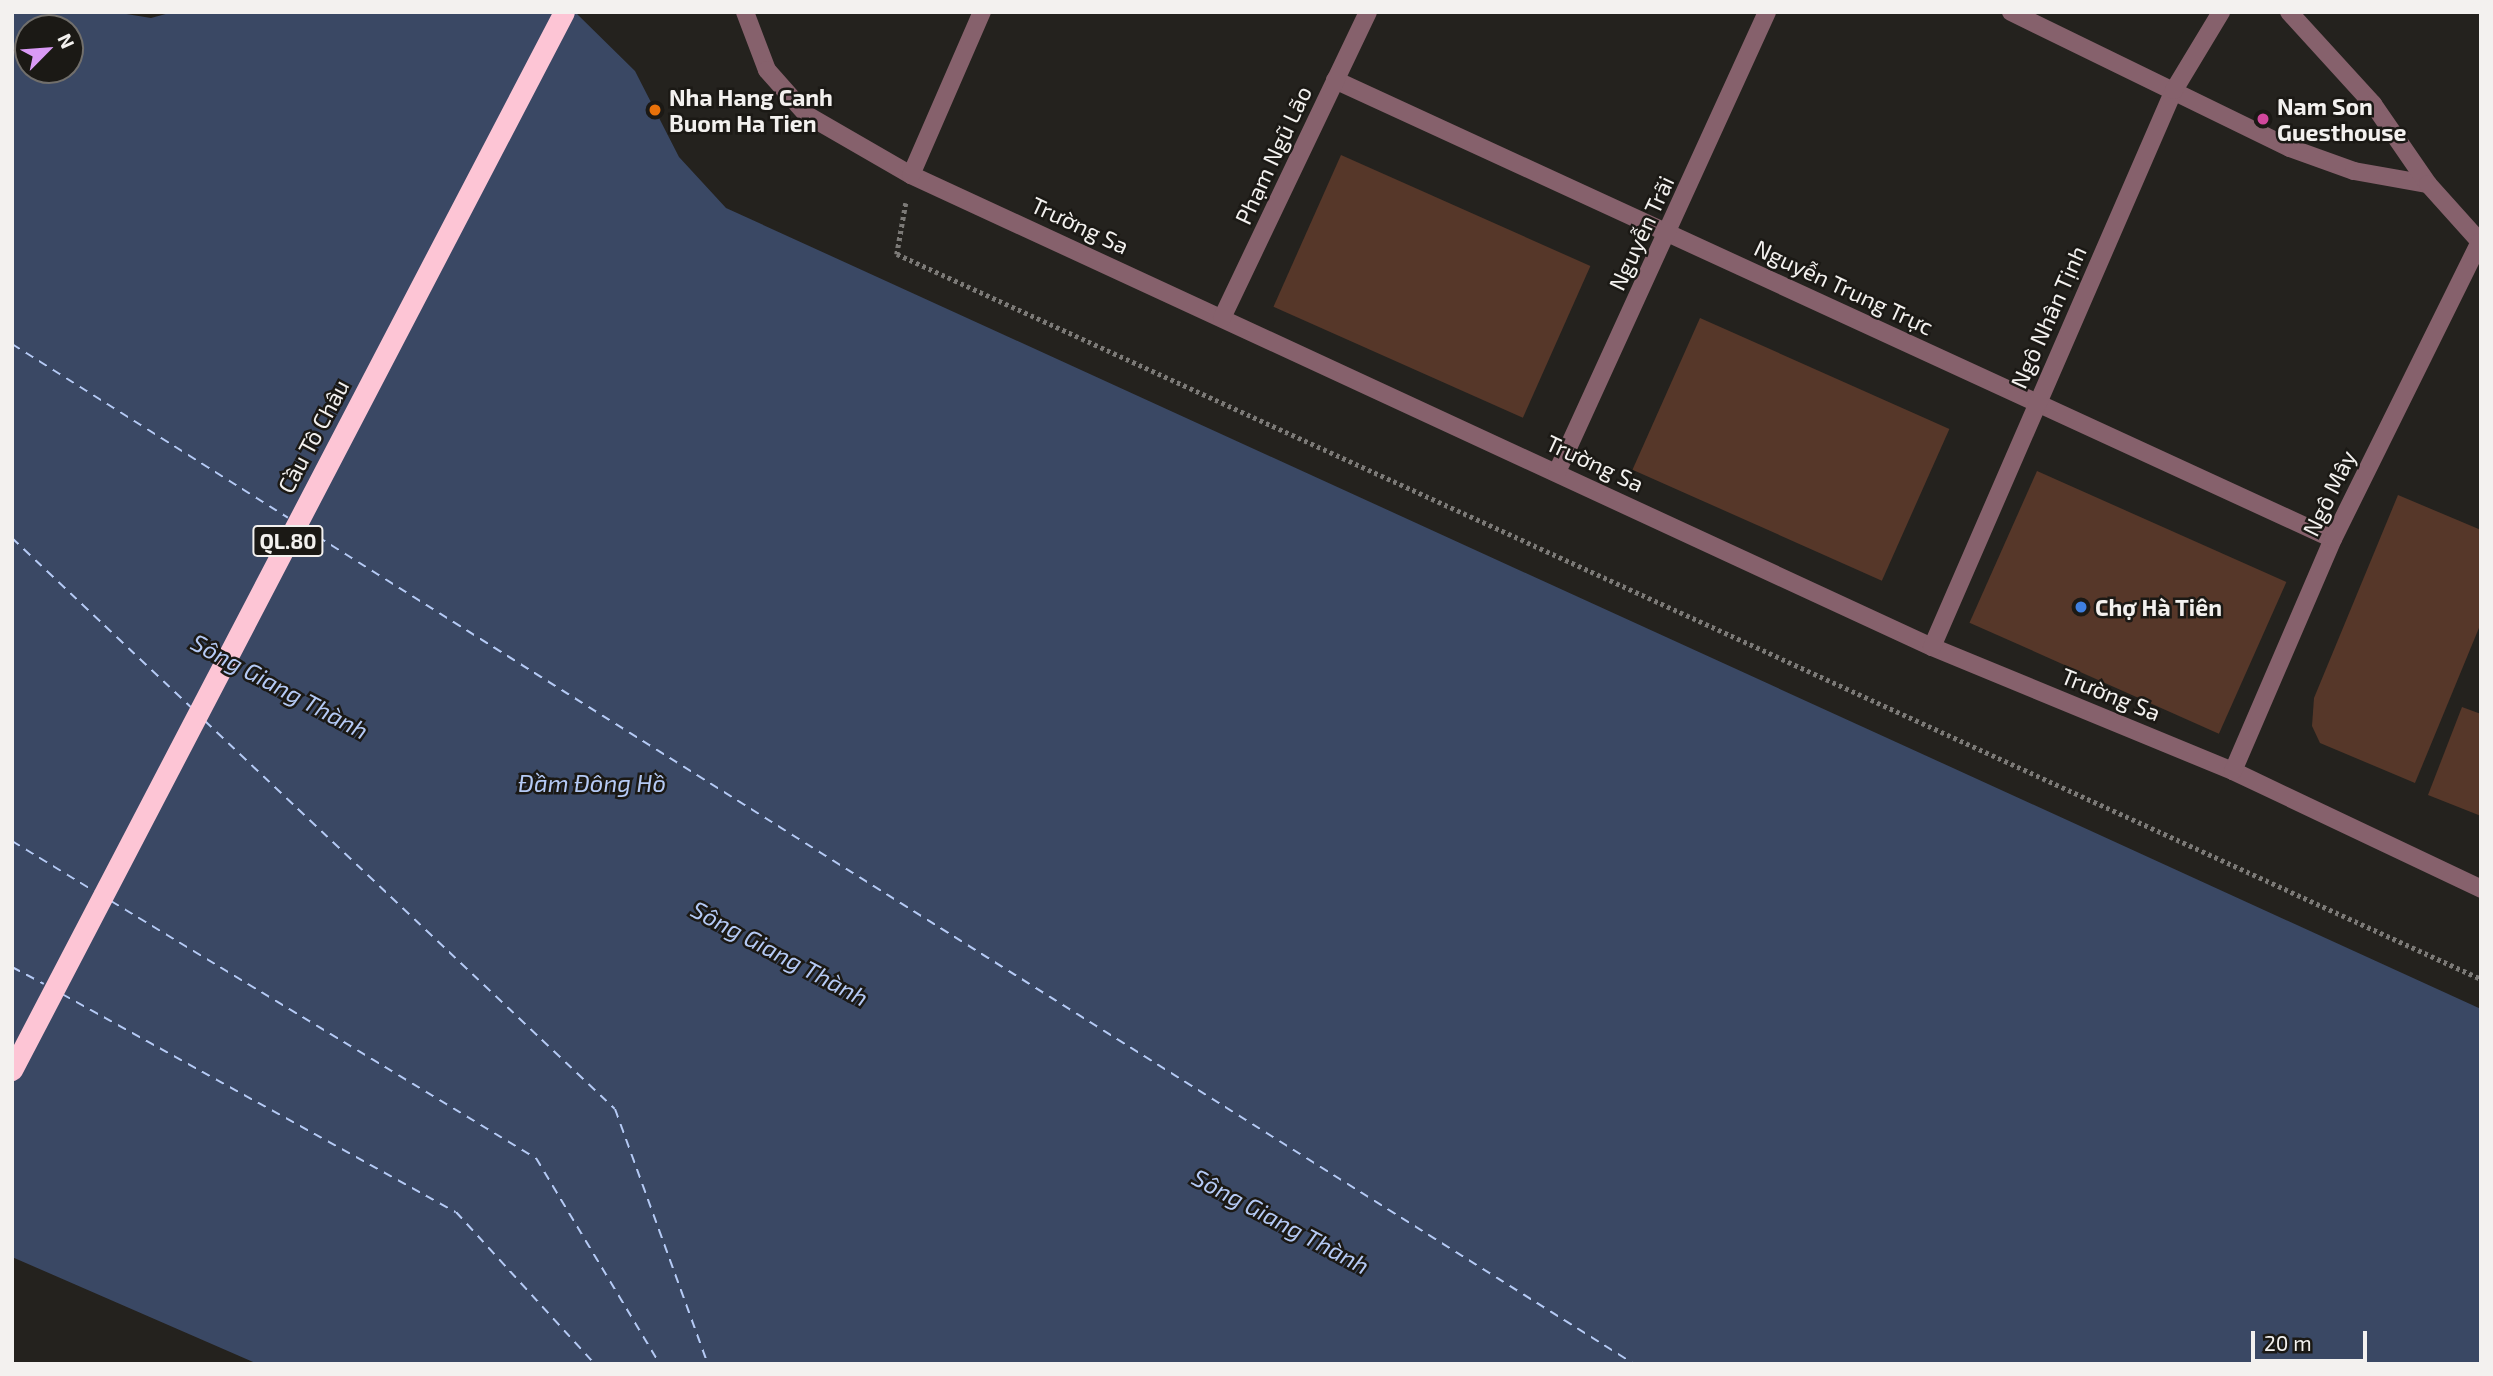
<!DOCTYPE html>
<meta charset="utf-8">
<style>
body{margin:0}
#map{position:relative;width:2493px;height:1376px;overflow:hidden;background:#24221e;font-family:"Exo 2",sans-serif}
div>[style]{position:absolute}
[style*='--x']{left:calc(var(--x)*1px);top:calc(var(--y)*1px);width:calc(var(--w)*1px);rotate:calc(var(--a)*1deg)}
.water>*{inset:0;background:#3a4864}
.ferry>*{height:2px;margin-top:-1px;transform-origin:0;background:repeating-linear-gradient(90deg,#b5caf5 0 9px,transparent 0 16px)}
.building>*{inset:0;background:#563729;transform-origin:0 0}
.path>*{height:4.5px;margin-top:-2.25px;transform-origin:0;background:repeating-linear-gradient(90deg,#7c7a77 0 3.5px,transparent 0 7px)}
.minor>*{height:18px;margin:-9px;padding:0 9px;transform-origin:9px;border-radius:9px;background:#86616c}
.highway>*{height:21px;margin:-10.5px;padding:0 10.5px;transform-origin:10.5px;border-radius:10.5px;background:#fdc5d5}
.dots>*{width:19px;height:19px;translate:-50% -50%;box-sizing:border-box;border:4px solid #1b1915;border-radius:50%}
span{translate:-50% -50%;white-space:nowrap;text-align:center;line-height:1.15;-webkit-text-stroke:5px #1b1915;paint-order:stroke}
.shield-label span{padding:2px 5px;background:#1b1915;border:2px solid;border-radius:5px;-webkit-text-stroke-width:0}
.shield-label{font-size:21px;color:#f3f1ef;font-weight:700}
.poi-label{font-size:23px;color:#f3f1ef;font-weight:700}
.left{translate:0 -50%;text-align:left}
.street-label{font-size:23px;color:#f3f1ef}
.water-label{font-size:24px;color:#b5caf5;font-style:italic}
.frame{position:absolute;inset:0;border:14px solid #f3f1ef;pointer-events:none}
.north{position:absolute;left:14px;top:14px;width:70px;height:70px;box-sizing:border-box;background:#1b1915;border:2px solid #716f6c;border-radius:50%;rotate:65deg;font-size:19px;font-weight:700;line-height:28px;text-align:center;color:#f3f1ef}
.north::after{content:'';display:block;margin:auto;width:24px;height:32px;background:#da9af6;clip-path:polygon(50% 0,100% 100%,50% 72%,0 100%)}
.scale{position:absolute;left:2251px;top:1331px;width:116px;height:32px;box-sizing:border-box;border:4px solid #f3f1ef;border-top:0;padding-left:9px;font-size:21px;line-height:24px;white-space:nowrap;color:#f3f1ef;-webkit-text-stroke:5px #1b1915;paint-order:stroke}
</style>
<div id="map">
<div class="water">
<i style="clip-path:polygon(evenodd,12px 12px,114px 12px,151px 18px,173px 12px,575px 12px,635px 71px,679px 157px,726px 208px,2481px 1009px,2481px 1364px,258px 1364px,12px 1257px,12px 12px,28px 28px,70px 28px,70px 70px,28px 70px,28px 28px)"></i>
</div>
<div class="ferry">
<i style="--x:12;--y:344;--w:326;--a:32.2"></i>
<i style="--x:304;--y:528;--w:1571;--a:32.15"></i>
<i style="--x:12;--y:538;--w:246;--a:43.4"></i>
<i style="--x:205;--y:721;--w:564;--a:43.42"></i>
<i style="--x:615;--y:1109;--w:271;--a:70"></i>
<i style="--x:12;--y:841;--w:96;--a:31.4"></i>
<i style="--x:111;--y:901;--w:497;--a:31.2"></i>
<i style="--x:536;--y:1158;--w:240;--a:59"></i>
<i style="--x:12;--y:967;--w:36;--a:28"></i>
<i style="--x:62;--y:994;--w:450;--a:29"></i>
<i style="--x:456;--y:1212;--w:206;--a:47.6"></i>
</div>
<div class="building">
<i style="left:1341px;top:155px;width:273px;height:166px;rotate:24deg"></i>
<i style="left:1700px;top:318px;width:273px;height:166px;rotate:24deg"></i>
<i style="left:2037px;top:471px;width:273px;height:166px;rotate:24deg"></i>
<i style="clip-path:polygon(2398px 495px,2481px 530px,2481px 623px,2415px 783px,2320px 743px,2312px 726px,2314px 698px)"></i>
<i style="clip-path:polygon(2462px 707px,2481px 714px,2481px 816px,2428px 795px)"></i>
</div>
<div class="path">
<i style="--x:906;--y:203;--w:52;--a:100"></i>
<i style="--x:897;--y:254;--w:1742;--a:24.59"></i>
</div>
<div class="minor">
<i style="--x:745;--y:12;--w:62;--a:69.2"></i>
<i style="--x:767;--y:70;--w:60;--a:48.4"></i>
<i style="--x:807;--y:115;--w:120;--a:30"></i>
<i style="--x:911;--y:175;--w:1125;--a:24.81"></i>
<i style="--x:1932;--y:647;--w:326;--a:22.4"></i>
<i style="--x:2233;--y:771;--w:275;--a:25.4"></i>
<i style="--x:2011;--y:12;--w:310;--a:26"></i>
<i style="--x:2290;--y:148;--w:68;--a:19.8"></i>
<i style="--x:2354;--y:171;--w:75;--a:10"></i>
<i style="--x:2289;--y:12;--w:125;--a:47.6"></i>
<i style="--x:2373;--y:104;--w:97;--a:55.5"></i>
<i style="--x:2428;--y:184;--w:79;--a:48.1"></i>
<i style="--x:1335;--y:80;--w:1098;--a:24.7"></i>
<i style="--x:911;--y:175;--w:178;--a:-66.5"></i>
<i style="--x:1222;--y:318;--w:339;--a:-64.5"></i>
<i style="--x:1557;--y:472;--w:506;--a:-65.46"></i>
<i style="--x:1932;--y:647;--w:607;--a:-66.52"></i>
<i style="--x:2174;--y:90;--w:91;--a:-58.9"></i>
<i style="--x:2233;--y:771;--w:253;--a:-66.7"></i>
<i style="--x:2333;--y:539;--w:331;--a:-63.7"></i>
</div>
<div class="highway">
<i style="--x:12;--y:1070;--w:1193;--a:-62.45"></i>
</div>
<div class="dots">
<i style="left:655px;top:110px;background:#e8710a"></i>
<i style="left:2263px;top:119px;background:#d1479c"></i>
<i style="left:2081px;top:607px;background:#3f7fe0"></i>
</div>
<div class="shield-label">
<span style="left:288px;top:541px">QL.80</span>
</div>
<div class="poi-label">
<span class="left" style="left:669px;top:110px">Nha Hang Canh<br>Buom Ha Tien</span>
<span class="left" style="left:2277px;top:119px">Nam Son<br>Guesthouse</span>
<span class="left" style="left:2095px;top:607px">Chợ Hà Tiên</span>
</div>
<div class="street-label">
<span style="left:1273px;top:155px;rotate:-65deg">Phạm Ngũ Lão</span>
<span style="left:1080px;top:225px;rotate:25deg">Trường Sa</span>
<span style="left:1641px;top:233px;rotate:-65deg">Nguyễn Trãi</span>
<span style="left:1844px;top:287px;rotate:25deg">Nguyễn Trung Trực</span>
<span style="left:2048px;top:317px;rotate:-66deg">Ngô Nhân Tịnh</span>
<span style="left:313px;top:436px;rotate:-62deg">Cầu Tô Châu</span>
<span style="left:1595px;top:463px;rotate:25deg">Trường Sa</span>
<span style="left:2329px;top:493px;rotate:-64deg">Ngô Mây</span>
<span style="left:2111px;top:694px;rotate:22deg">Trường Sa</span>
</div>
<div class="water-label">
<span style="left:280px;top:686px;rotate:28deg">Sông Giang Thành</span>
<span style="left:592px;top:783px">Đầm Đông Hồ</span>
<span style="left:780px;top:953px;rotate:28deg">Sông Giang Thành</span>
<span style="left:1281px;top:1221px;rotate:28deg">Sông Giang Thành</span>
</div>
<div class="frame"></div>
<div class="north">N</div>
<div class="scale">20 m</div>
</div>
